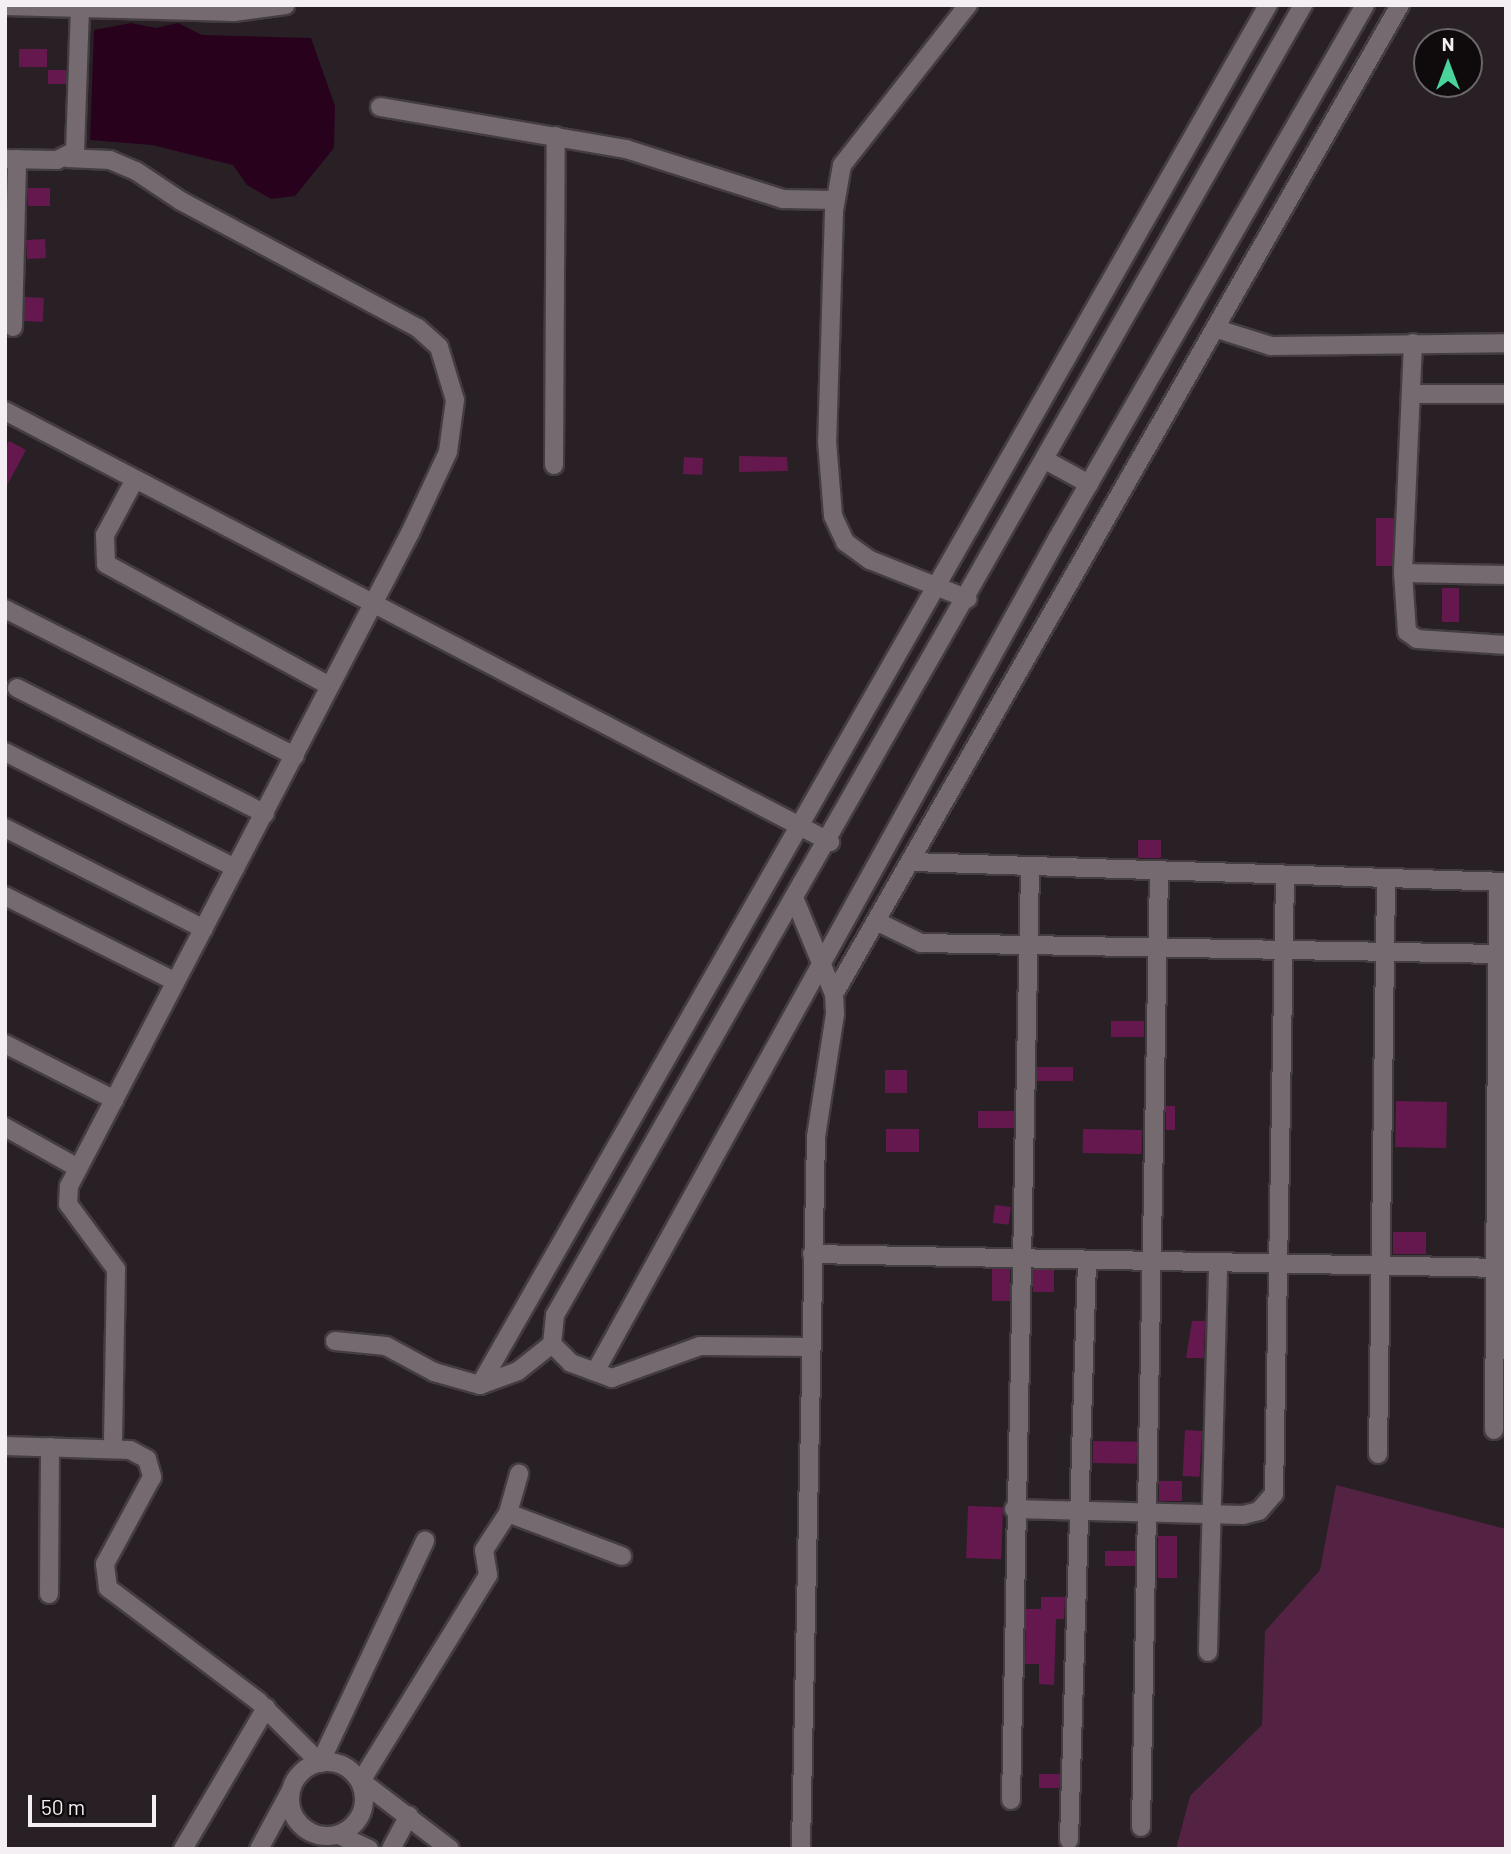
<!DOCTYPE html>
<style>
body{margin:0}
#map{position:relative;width:1511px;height:1854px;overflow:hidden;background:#282025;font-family:Barlow,sans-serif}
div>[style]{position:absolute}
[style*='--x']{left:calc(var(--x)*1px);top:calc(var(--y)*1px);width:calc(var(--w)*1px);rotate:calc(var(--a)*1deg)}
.green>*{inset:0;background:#542243}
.water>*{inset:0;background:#28021c}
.building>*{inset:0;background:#65184e;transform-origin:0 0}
.roads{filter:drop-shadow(2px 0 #433c40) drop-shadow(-2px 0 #433c40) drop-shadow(0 2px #433c40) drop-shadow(0 -2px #433c40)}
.minor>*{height:18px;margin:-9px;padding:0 9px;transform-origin:9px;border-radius:9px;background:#746a70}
.minor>.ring{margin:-9px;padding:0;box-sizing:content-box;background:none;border:18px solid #746a70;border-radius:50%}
span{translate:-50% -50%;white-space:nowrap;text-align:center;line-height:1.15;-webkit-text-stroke:6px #0f0b0d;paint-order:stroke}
.frame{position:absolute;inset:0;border:7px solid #f4eff2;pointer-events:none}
.north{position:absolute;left:1413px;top:28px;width:70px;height:70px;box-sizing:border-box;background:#0f0b0d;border:2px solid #6b6669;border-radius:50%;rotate:0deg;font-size:19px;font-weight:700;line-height:28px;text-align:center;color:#f4eff2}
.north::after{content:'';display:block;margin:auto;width:24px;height:32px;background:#4ad49c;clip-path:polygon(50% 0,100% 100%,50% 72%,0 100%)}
.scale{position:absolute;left:28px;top:1795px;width:128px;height:32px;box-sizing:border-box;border:4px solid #f4eff2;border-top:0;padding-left:9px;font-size:21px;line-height:24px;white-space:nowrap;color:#f4eff2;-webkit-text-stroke:5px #0f0b0d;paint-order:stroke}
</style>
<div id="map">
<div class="green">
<i style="clip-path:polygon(1336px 1485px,1506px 1529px,1506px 1849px,1176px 1849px,1190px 1796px,1262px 1725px,1265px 1631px,1320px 1570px)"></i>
</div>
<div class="water">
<i style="clip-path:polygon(131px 23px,156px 28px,178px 23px,202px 35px,311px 38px,335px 106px,334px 148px,295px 196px,271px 199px,247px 185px,233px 165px,152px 145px,90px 140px,94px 30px)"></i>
</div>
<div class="building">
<i style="left:19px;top:49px;width:28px;height:18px"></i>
<i style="left:48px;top:70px;width:18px;height:14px"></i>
<i style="left:28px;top:188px;width:22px;height:18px"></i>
<i style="left:45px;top:239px;width:19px;height:19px;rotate:87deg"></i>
<i style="left:25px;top:297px;width:19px;height:24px;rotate:3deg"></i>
<i style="clip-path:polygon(9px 441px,26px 450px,5px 489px,5px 449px)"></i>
<i style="clip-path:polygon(739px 456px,787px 457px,788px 471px,739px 472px)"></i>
<i style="left:684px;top:457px;width:19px;height:17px;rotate:3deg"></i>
<i style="left:1376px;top:518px;width:18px;height:48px"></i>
<i style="left:1442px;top:588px;width:17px;height:34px"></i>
<i style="left:1138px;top:840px;width:23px;height:18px"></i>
<i style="left:1144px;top:1021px;width:16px;height:33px;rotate:90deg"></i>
<i style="left:1037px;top:1067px;width:36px;height:14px"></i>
<i style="left:885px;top:1070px;width:22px;height:23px"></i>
<i style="left:1396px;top:1101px;width:51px;height:46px;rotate:1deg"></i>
<i style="left:1166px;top:1106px;width:9px;height:24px"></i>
<i style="left:978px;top:1111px;width:36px;height:17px"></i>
<i style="left:886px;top:1129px;width:33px;height:23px"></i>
<i style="left:1083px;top:1129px;width:59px;height:24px;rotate:1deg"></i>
<i style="left:995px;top:1205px;width:16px;height:18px;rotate:7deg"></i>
<i style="left:1393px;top:1232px;width:33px;height:22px"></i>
<i style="left:992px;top:1269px;width:18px;height:32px"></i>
<i style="left:1033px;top:1270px;width:21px;height:22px"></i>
<i style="clip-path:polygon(1192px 1321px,1205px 1321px,1204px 1358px,1186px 1358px)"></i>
<i style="left:1185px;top:1430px;width:17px;height:46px;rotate:3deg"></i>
<i style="left:1093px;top:1441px;width:44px;height:22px;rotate:1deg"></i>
<i style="left:1159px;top:1481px;width:23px;height:20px"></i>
<i style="left:968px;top:1506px;width:35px;height:52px;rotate:2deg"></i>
<i style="left:1158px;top:1536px;width:19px;height:42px"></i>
<i style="left:1135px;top:1551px;width:15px;height:30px;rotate:90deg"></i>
<i style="clip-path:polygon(1041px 1597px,1065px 1597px,1064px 1619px,1056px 1619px,1054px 1685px,1039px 1684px,1039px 1664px,1025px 1664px,1026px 1609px,1041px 1609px)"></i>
<i style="left:1039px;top:1774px;width:21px;height:14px"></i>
</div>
<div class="roads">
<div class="minor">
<i style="--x:968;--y:5;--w:204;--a:128.2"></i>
<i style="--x:842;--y:165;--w:47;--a:99.9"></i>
<i style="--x:834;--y:211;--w:230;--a:91.7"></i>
<i style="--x:827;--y:441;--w:75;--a:85.4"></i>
<i style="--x:833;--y:516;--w:29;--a:65"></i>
<i style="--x:845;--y:542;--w:31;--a:36"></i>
<i style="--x:870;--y:560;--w:105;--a:21.7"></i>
<i style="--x:5;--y:6;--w:229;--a:1.5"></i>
<i style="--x:234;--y:12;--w:52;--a:-7.7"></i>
<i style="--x:380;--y:107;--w:250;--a:9.7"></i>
<i style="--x:626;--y:149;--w:165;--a:17.7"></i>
<i style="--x:783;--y:199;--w:52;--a:1.1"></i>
<i style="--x:67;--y:158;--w:43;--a:2.7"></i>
<i style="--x:110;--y:160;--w:28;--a:23"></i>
<i style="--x:136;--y:171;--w:54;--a:33.7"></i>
<i style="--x:181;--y:201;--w:269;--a:28.2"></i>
<i style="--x:418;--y:328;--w:28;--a:42"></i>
<i style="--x:439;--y:347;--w:55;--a:73.2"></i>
<i style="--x:455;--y:400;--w:52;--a:97.7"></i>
<i style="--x:448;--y:452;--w:89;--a:115.1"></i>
<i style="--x:410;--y:533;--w:737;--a:117.57"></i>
<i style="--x:69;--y:1186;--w:18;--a:93"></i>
<i style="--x:68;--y:1204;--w:81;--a:53.6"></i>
<i style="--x:116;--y:1269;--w:180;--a:91"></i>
<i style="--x:5;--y:159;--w:52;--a:1.1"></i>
<i style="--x:57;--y:160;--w:20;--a:-27"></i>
<i style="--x:75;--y:151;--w:143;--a:-88"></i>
<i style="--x:13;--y:327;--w:168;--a:-88.6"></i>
<i style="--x:1217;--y:329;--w:57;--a:17.5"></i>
<i style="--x:1271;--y:346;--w:235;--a:-0.7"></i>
<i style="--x:1413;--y:343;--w:230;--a:92.5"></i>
<i style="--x:1403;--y:573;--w:59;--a:86.1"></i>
<i style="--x:1407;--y:632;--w:12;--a:35"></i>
<i style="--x:1417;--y:639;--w:89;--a:3.9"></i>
<i style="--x:1411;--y:394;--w:95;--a:0"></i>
<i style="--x:5;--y:411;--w:931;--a:27.58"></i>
<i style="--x:1047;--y:461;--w:48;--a:28.7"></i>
<i style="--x:554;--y:465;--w:329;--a:-89.7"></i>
<i style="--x:134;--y:481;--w:61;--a:118.2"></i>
<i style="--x:105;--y:535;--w:29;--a:88"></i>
<i style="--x:106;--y:564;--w:255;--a:28.6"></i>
<i style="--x:1403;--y:573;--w:103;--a:1.1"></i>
<i style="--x:5;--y:609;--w:325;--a:26.9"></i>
<i style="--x:17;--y:688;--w:278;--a:26.9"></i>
<i style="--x:5;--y:752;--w:258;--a:26.7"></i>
<i style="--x:5;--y:828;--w:223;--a:26.9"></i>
<i style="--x:913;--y:862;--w:593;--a:1.93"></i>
<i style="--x:5;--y:896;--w:191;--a:26.7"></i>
<i style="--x:795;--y:900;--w:102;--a:67.5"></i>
<i style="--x:834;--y:994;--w:20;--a:87"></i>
<i style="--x:835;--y:1014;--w:124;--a:98.8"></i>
<i style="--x:816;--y:1137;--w:712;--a:91.21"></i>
<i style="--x:878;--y:922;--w:48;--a:26"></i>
<i style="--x:921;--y:943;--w:576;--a:1.09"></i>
<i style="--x:834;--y:994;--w:1140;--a:-60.22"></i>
<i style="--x:5;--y:1044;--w:123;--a:27"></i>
<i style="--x:5;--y:1127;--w:84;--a:29.3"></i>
<i style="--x:812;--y:1254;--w:694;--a:1.16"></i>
<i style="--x:335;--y:1341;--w:51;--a:5.6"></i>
<i style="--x:386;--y:1346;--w:55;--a:28.4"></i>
<i style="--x:434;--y:1372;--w:48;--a:15.8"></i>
<i style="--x:480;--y:1385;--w:40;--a:-20.2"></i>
<i style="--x:518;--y:1371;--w:43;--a:-38.5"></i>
<i style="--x:811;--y:1347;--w:111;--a:-179.5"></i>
<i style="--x:700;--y:1346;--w:94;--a:160"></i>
<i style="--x:612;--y:1378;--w:44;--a:-159.9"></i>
<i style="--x:571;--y:1363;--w:27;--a:-135"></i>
<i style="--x:552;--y:1344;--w:29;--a:-84"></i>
<i style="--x:555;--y:1315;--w:1509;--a:-60.27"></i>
<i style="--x:595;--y:1372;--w:953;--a:-60.99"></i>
<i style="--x:1057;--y:539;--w:616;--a:-60.02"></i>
<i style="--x:480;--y:1385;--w:1589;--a:-60.27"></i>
<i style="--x:1494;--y:1430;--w:548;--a:-89.58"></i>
<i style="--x:5;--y:1446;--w:125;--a:1.8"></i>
<i style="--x:130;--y:1450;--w:19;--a:28"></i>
<i style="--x:147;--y:1459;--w:19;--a:74"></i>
<i style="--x:152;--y:1477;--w:99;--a:118.4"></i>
<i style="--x:105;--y:1564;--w:24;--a:83"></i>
<i style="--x:108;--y:1588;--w:188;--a:37"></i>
<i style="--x:258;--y:1701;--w:88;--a:45"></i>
<i style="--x:320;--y:1763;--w:246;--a:-64.7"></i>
<i style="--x:1378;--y:1454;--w:574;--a:-89.2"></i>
<i style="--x:1014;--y:1509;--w:229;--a:1.5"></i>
<i style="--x:1243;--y:1515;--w:16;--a:-14"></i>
<i style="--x:1259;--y:1511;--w:23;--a:-49"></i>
<i style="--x:1274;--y:1494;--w:618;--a:-88.98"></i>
<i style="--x:508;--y:1513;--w:122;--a:20.7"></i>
<i style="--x:49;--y:1594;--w:147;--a:-89.6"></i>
<i style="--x:1208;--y:1652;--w:388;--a:-88.5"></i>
<i class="ring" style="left:290px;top:1762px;width:56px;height:56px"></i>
<i style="--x:1011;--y:1800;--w:930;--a:-88.83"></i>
<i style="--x:1141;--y:1827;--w:953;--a:-88.92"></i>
<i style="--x:339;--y:1835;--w:33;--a:25"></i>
<i style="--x:1069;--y:1840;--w:580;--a:-88.22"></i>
<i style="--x:183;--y:1849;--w:164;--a:-59.5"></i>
<i style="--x:259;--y:1849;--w:65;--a:-61.5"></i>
<i style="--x:391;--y:1849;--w:38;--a:-62"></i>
<i style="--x:450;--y:1849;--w:112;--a:-142.6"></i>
<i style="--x:361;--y:1781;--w:242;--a:-58.3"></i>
<i style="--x:488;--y:1575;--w:25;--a:-99"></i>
<i style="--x:484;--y:1550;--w:44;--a:-57"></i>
<i style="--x:508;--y:1513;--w:41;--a:-74.2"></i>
</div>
</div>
<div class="frame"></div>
<div class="north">N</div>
<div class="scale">50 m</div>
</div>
